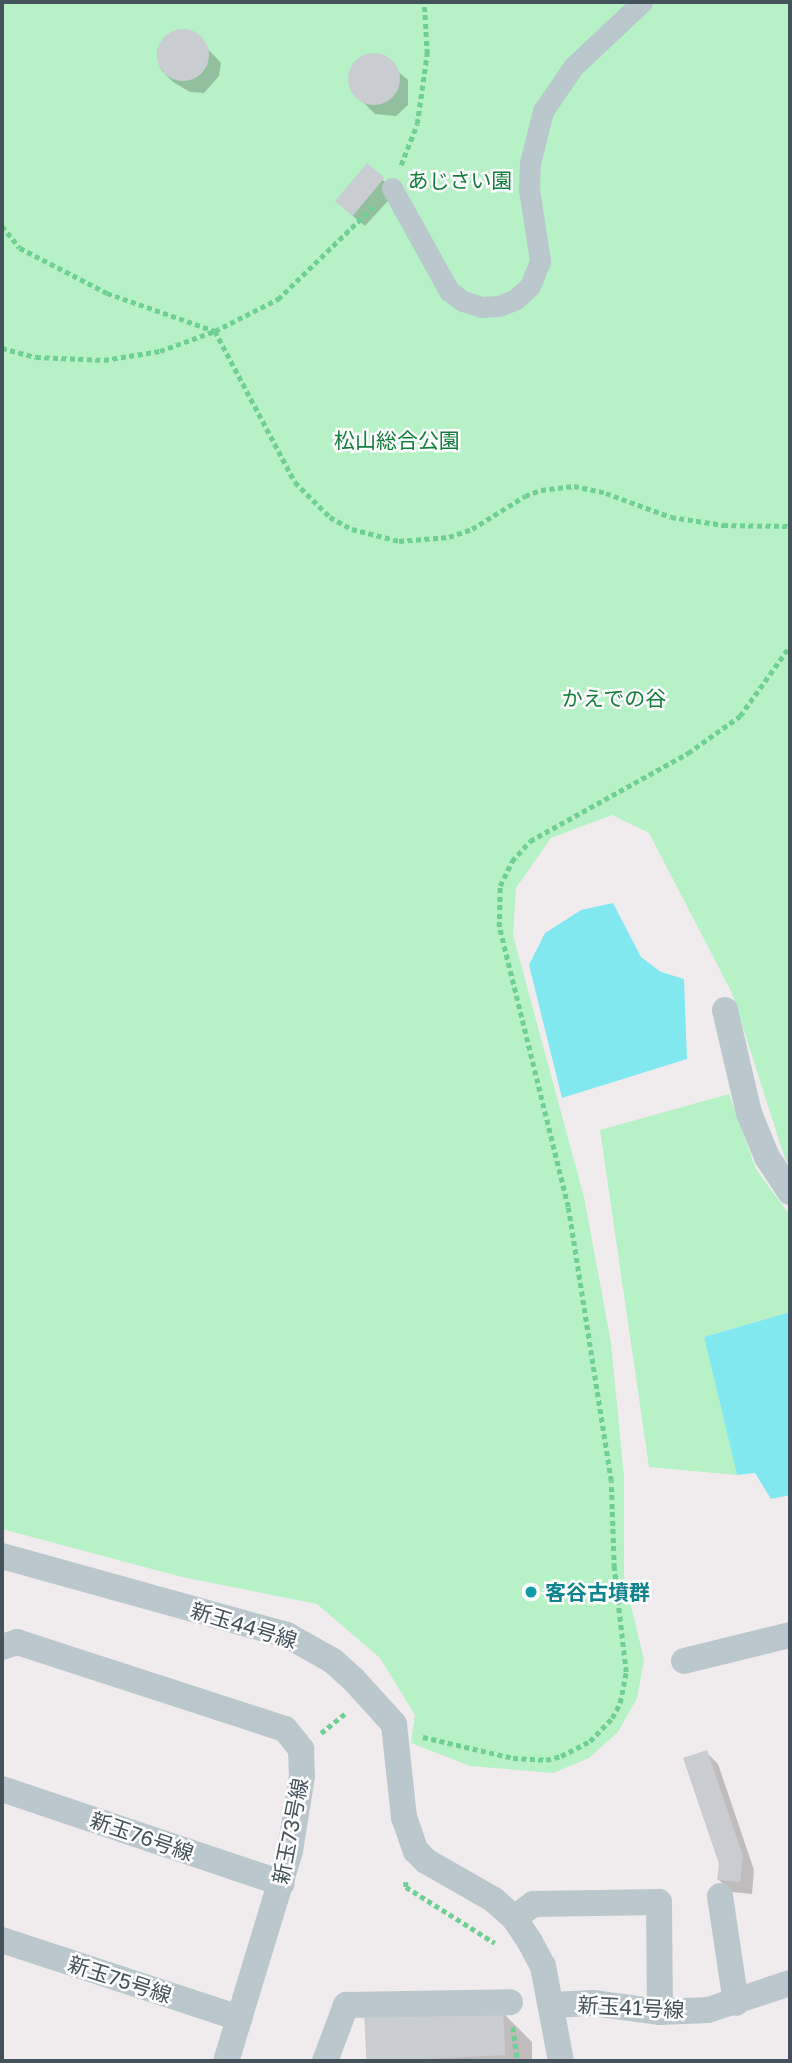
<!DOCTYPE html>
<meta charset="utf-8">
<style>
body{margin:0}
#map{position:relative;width:792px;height:2063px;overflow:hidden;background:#f0eced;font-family:"Golos Text","Noto Sans JP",sans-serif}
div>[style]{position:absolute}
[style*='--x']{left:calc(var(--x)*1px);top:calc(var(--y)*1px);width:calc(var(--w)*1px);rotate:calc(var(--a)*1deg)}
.green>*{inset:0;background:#b7f1c6}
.water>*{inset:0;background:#82e8f0}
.shadow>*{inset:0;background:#0003}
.building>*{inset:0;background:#c9cdd2;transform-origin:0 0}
.round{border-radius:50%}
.path>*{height:4.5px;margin-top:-2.25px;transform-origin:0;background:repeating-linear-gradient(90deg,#6ed092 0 5px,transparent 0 8.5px)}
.pedestrian>*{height:21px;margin:-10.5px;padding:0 10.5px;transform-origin:10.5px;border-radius:10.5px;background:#bac7cd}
.minor>*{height:26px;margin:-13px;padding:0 13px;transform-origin:13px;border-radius:13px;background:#bac7cd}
.dots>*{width:19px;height:19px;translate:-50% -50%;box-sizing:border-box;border:4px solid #fff;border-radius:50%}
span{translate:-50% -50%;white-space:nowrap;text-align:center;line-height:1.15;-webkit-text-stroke:5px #fff;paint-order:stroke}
.park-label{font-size:21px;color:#127f3a}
.culture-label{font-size:21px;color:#0d838f;font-weight:700}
.left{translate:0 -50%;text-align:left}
.street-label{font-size:21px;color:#44535b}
.frame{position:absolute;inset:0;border:4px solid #44535b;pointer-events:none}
</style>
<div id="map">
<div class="green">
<i style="clip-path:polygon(2px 2px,790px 2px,790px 1165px,785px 1159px,732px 993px,649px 833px,612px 815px,551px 838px,516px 888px,513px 935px,584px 1197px,611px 1343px,624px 1477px,624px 1576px,644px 1660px,637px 1698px,618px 1732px,589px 1758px,553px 1773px,470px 1766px,411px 1743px,415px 1715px,380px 1658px,317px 1604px,182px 1577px,2px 1529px)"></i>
<i style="clip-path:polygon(729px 1094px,756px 1169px,790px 1216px,790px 1312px,704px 1337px,737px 1475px,649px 1467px,600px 1130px)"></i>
</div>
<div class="water">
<i style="clip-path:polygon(613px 903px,641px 957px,661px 972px,684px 979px,687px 1059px,562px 1098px,529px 965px,545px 933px,581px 910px)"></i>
<i style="clip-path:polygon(790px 1312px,790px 1495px,771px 1499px,755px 1473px,737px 1475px,704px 1337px)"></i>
</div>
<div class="shadow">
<i style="clip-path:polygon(183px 30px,192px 32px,221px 63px,219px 76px,204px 93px,190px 92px,173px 82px,161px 70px,157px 51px,168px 35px)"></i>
<i style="clip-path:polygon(378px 55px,408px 80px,408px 105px,396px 116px,375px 114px,353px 92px,353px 67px,365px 56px)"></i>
<i style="clip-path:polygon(367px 166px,396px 192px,365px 226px,348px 212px)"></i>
<i style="clip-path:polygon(706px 1752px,718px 1764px,754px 1870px,752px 1894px,732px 1892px,719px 1880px,721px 1864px)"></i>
<i style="clip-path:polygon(502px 2012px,532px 2042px,532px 2061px,369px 2061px,366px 2059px)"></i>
</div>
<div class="building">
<i class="round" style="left:157px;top:29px;width:52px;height:52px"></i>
<i class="round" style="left:348px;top:53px;width:52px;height:52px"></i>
<i style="left:367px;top:163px;width:23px;height:50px;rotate:40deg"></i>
<i style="clip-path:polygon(707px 1750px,743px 1856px,740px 1882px,717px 1880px,719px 1864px,683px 1758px)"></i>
<i style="left:503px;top:2010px;width:45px;height:139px;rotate:87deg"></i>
</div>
<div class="path">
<i style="--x:401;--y:165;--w:44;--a:-68.7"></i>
<i style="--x:417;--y:124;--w:71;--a:-81.9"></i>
<i style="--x:427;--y:54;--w:52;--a:-93.3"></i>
<i style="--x:2;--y:226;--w:28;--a:51"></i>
<i style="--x:20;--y:248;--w:98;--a:27.3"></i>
<i style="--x:107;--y:293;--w:114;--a:19.4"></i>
<i style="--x:215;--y:331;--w:171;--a:62.1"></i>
<i style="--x:295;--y:482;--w:49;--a:45"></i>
<i style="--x:330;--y:517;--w:25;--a:29"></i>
<i style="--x:352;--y:529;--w:49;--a:14.3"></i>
<i style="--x:399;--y:541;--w:50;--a:-4.6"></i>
<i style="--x:449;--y:537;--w:24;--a:-19"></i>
<i style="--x:472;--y:529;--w:62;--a:-31.9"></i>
<i style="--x:525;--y:496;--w:17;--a:-21"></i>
<i style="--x:541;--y:490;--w:33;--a:-7"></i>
<i style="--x:574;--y:486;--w:33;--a:12"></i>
<i style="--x:606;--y:493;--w:69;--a:20.3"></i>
<i style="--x:671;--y:517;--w:53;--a:8.7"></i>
<i style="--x:723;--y:525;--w:67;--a:0.9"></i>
<i style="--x:2;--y:348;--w:35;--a:15"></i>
<i style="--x:36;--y:357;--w:68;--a:2.5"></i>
<i style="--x:104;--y:360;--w:57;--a:-9.1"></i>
<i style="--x:160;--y:351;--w:59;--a:-20"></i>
<i style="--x:215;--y:331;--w:71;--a:-26.9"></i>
<i style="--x:278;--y:299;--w:134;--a:-44.1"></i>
<i style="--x:321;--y:1733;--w:33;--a:-39"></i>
<i style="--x:423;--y:1737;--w:92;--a:13.1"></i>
<i style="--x:513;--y:1758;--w:33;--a:3"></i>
<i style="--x:546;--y:1760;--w:16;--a:-15"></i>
<i style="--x:561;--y:1756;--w:33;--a:-27"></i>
<i style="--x:590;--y:1741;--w:32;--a:-46"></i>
<i style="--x:612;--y:1718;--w:17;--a:-62"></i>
<i style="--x:620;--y:1703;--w:32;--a:-79"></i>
<i style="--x:626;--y:1672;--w:105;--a:-96.6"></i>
<i style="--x:614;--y:1568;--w:87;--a:-92"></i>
<i style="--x:611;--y:1481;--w:277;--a:-98.9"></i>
<i style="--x:568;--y:1207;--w:288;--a:-103.8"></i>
<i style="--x:499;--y:927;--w:41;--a:-88.6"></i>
<i style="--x:500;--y:886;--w:28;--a:-64"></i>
<i style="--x:512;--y:861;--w:27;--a:-48"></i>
<i style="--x:530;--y:841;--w:181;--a:-29.1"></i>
<i style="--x:688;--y:753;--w:64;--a:-35.4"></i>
<i style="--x:740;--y:716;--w:86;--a:-54.5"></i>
<i style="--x:406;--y:1882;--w:5;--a:90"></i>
<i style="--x:406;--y:1887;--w:105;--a:32.2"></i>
<i style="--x:513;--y:2027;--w:34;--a:82"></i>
</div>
<div class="pedestrian">
<i style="--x:392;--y:188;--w:118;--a:61"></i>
<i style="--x:449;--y:291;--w:17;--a:36"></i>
<i style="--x:463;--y:301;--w:19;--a:18"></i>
<i style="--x:481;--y:307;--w:18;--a:-3"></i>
<i style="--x:499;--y:306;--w:18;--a:-22"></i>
<i style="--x:516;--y:299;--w:19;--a:-43"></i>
<i style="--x:530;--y:286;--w:27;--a:-68"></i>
<i style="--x:540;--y:261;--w:73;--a:-98.7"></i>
<i style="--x:529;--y:189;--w:26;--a:-88"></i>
<i style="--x:530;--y:163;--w:54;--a:-76"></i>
<i style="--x:543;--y:111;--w:53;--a:-55.7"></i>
<i style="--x:573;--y:67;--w:95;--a:-43.3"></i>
</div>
<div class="minor">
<i style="--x:725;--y:1010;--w:106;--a:76.9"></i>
<i style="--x:749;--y:1113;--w:48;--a:67.8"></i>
<i style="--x:767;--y:1157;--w:42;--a:56.7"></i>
<i style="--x:2;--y:1556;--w:296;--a:15.5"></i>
<i style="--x:287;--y:1635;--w:53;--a:29.5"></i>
<i style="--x:333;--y:1661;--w:28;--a:42"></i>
<i style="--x:354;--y:1680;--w:59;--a:47.7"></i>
<i style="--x:394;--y:1724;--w:94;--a:83.9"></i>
<i style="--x:404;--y:1817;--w:36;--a:71"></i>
<i style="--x:416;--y:1851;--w:14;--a:45"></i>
<i style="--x:426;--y:1861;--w:78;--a:29.8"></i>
<i style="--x:494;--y:1900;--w:27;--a:42"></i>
<i style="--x:514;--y:1918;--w:29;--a:56"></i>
<i style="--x:530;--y:1942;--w:27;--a:62"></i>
<i style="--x:543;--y:1966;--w:97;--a:79.3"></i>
<i style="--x:2;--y:1647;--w:16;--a:-18"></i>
<i style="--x:17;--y:1642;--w:282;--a:18"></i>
<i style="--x:285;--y:1729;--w:26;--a:51"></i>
<i style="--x:301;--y:1749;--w:27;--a:88"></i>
<i style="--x:302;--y:1776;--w:76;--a:99.1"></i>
<i style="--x:290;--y:1851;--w:220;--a:106.9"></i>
<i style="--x:684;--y:1661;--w:109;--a:-13.8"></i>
<i style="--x:2;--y:1789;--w:295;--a:18.6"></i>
<i style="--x:720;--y:1896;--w:108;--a:81.5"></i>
<i style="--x:514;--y:1918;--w:24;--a:-36"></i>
<i style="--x:533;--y:1904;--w:126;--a:-0.9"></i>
<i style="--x:659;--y:1902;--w:110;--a:89.5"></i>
<i style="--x:2;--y:1940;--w:250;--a:18.2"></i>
<i style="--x:552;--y:2005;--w:41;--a:-2.8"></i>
<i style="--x:593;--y:2003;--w:68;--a:7.7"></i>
<i style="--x:660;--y:2012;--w:48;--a:-2.4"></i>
<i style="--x:708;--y:2010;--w:86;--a:-18.2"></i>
<i style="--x:325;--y:2061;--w:60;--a:-69.4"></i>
<i style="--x:346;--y:2005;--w:164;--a:-1"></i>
</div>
<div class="dots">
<i style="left:531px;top:1592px;background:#0f9aa8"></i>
</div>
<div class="park-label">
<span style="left:460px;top:180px">あじさい園</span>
<span style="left:397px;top:440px">松山総合公園</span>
<span style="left:614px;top:698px">かえでの谷</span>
</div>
<div class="culture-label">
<span class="left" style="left:545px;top:1592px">客谷古墳群</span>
</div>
<div class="street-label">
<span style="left:244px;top:1625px;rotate:17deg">新玉44号線</span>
<span style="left:290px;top:1831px;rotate:-79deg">新玉73号線</span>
<span style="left:142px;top:1836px;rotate:19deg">新玉76号線</span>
<span style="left:120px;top:1979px;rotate:18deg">新玉75号線</span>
<span style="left:631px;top:2007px;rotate:3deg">新玉41号線</span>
</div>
<div class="frame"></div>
</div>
